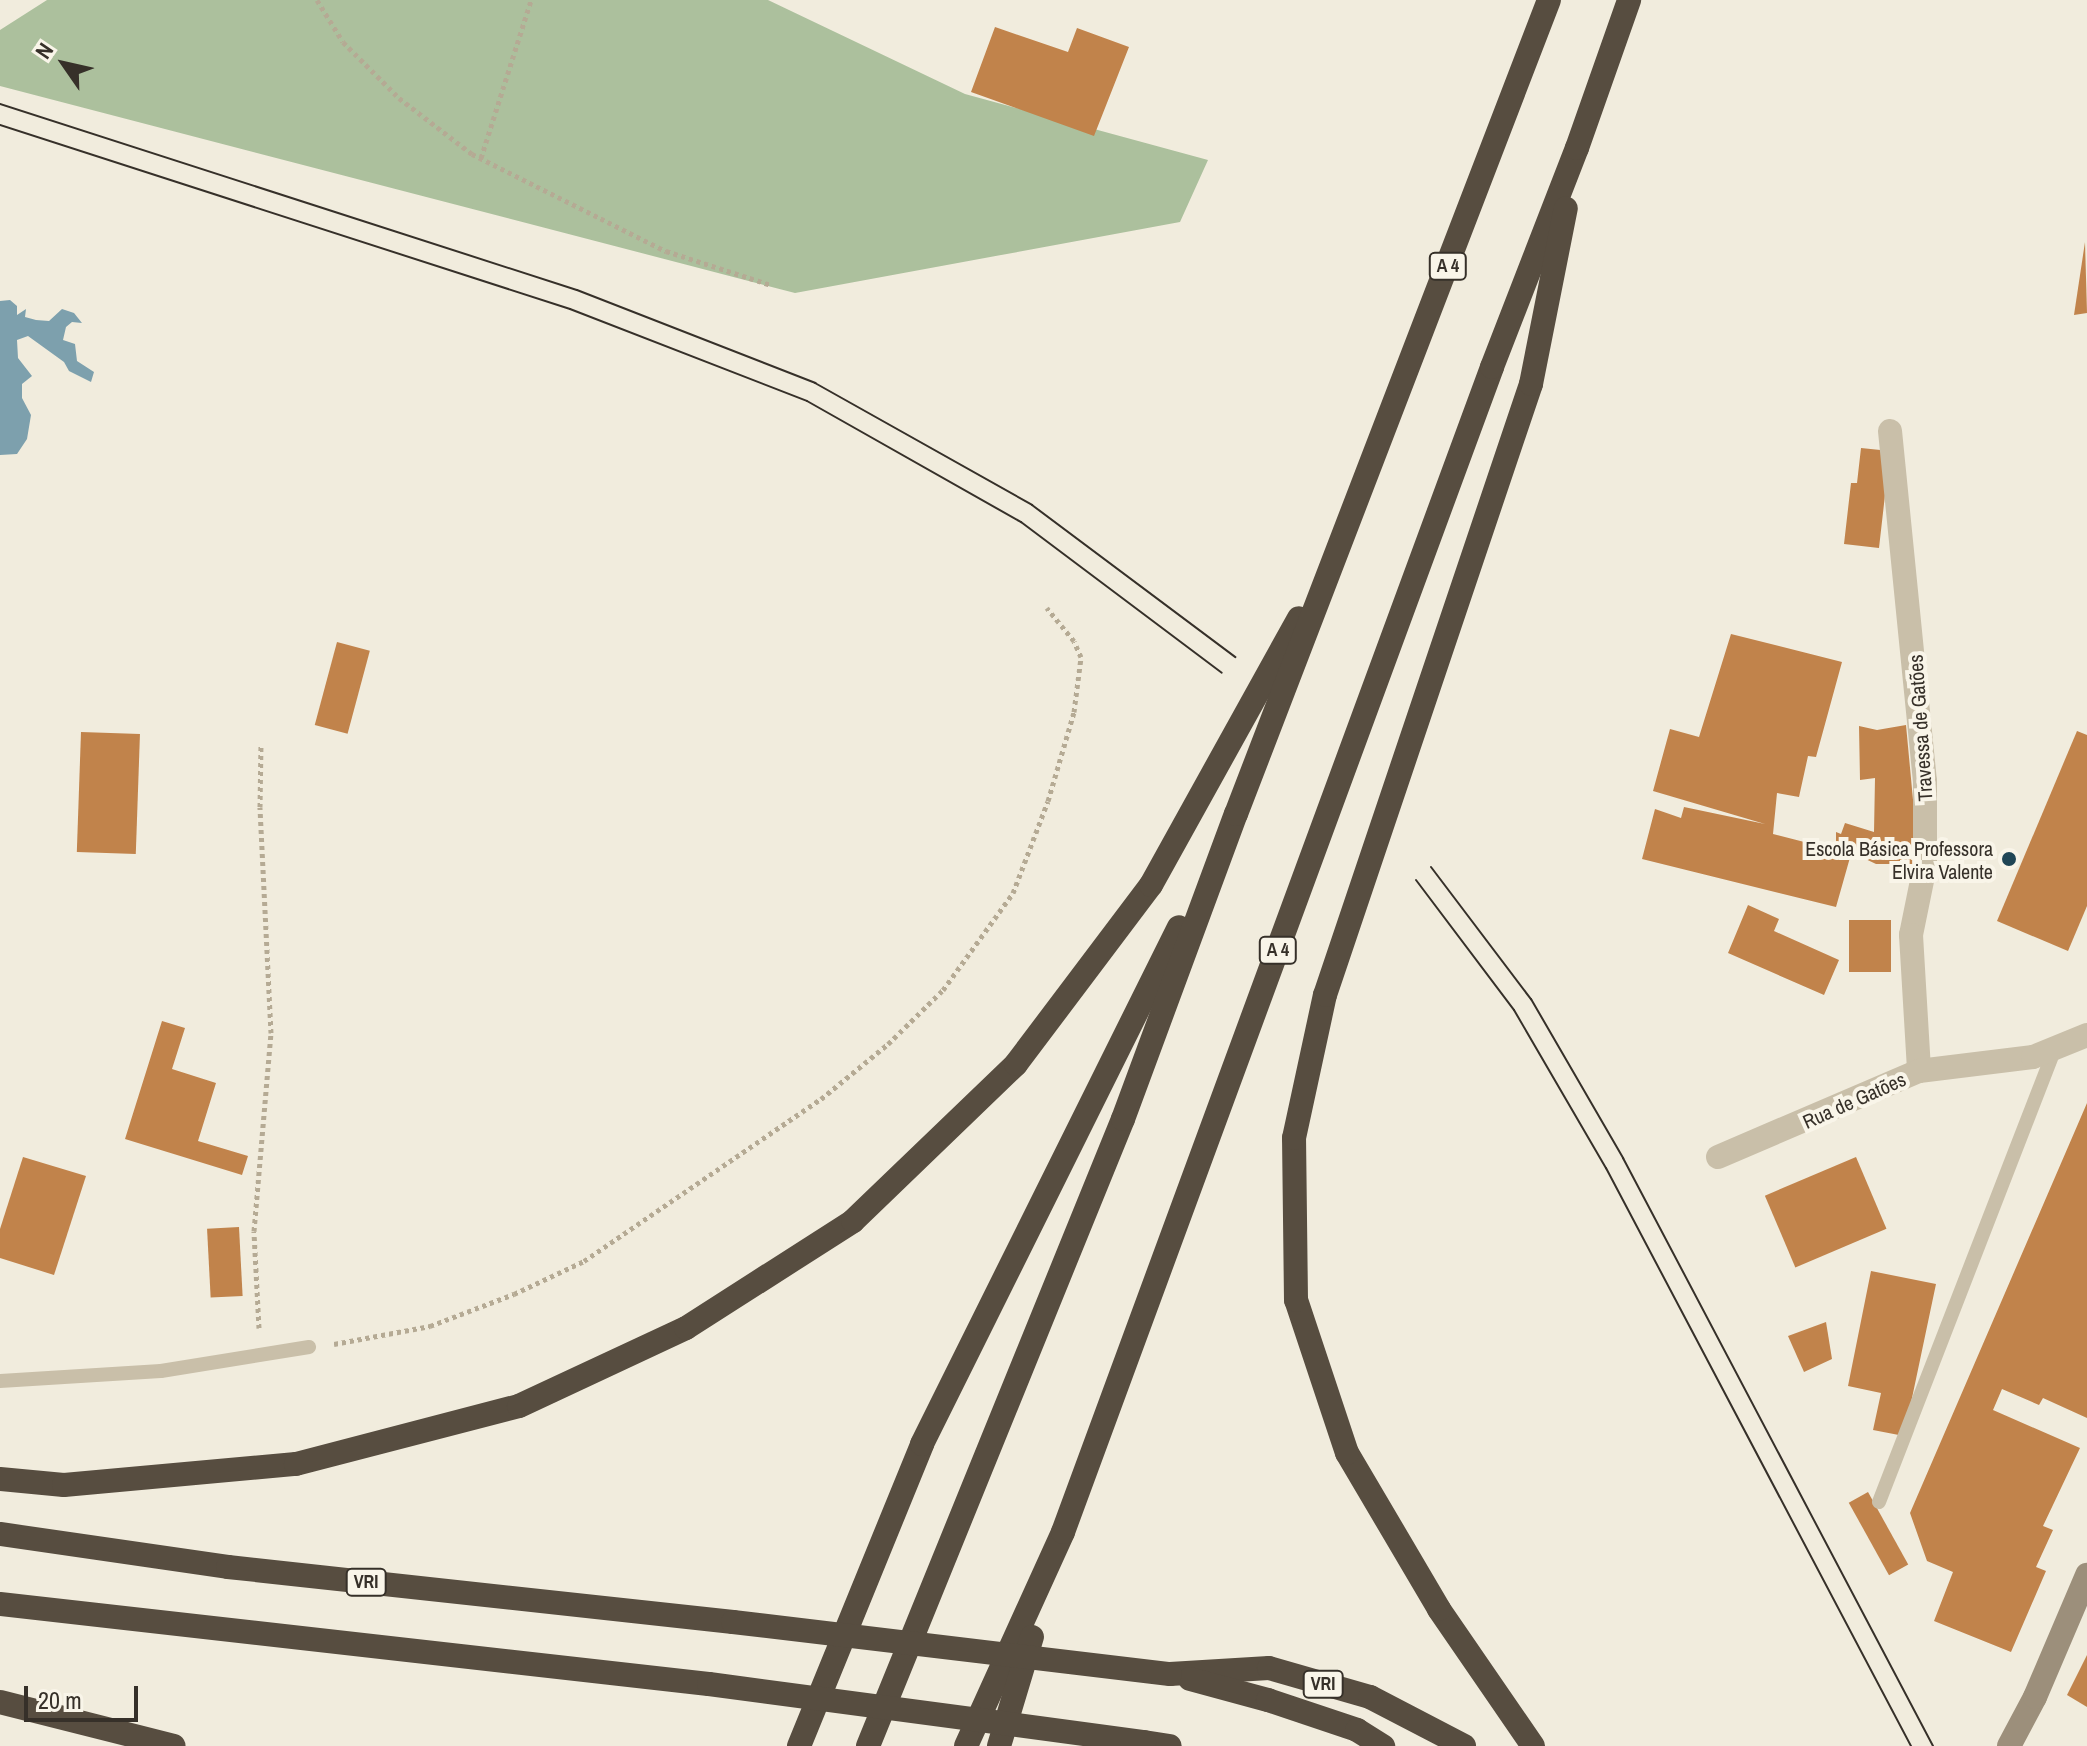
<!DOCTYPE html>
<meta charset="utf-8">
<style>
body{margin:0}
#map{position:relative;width:2087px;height:1746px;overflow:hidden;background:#f1ecdd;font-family:"Archivo Narrow",sans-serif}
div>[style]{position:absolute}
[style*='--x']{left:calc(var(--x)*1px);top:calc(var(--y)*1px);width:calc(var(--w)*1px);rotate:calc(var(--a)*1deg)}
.green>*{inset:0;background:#acc09d}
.water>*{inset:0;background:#7da0ad}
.building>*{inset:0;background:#c1834b;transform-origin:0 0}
.path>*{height:5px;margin-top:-2.5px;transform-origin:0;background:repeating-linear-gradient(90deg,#b5aa94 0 4px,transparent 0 8px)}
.lane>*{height:14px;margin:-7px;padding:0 7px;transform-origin:7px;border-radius:7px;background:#c9bfa9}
.street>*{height:24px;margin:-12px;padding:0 12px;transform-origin:12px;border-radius:12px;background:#c9bfa9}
.secondary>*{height:24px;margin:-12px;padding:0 12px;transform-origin:12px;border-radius:12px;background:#9c8f7b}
.highway>*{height:24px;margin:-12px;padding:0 12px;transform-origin:12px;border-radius:12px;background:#574d40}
.tram>*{height:2px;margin:-1px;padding:0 1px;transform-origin:1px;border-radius:1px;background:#363029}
.highway-bridge>*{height:24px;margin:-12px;padding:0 12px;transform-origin:12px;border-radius:12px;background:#574d40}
.dots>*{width:22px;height:22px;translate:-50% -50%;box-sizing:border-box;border:4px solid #f9f5e9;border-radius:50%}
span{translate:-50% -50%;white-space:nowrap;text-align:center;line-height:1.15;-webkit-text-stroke:8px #f9f5e9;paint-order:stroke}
.shield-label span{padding:2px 6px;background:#f9f5e9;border:2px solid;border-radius:6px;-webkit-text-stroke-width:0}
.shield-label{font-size:18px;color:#363029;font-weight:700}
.street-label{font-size:20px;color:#363029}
.poi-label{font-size:20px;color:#363029}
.right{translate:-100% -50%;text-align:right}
.north{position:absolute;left:24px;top:24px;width:80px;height:80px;-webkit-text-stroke:6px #f9f5e9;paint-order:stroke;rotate:304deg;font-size:22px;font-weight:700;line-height:32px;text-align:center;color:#363029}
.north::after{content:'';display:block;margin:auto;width:28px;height:36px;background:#363029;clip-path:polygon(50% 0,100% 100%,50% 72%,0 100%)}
.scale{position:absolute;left:24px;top:1686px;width:114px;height:36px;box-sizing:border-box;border:4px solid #363029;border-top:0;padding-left:10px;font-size:24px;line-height:28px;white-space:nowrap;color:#363029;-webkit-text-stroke:6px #f9f5e9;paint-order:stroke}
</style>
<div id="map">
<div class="green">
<i style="clip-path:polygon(47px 0,768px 0,965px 94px,1208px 160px,1180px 222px,795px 293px,0 86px,0 30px)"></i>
</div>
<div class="water">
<i style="clip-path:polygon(10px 300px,17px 306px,17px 315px,26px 309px,25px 317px,36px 320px,49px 321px,62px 309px,74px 313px,82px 323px,72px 322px,66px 327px,63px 340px,75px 344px,77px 361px,94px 372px,91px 382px,69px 371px,64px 362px,28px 336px,17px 340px,18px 358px,32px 376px,22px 384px,22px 398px,31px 415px,27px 439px,17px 454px,0 455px,0 301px)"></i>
</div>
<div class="building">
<i style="clip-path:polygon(995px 27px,1068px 52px,1077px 28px,1129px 47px,1094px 136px,971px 92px)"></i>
<i style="clip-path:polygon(2085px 242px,2087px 313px,2074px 315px)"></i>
<i style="clip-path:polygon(1861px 448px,1890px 451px,1879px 548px,1844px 544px,1851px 483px,1857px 483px)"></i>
<i style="clip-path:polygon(1731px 634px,1842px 662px,1816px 757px,1808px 756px,1799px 797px,1777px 793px,1773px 834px,1851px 854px,1836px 907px,1642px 859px,1655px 809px,1681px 818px,1684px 807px,1765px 824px,1653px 791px,1670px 729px,1699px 737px)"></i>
<i style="left:337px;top:642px;width:34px;height:86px;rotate:15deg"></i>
<i style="clip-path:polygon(1906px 725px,1919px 864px,1876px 864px,1836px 845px,1836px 832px,1841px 834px,1845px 823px,1874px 832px,1875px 778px,1860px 780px,1859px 726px,1877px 730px)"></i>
<i style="clip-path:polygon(2077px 731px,2087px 735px,2087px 906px,2068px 951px,1997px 921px)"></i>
<i style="left:81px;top:732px;width:59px;height:120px;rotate:2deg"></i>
<i style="clip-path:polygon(1748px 905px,1779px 919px,1774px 931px,1839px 960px,1824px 995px,1728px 953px)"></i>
<i style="left:1849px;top:920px;width:42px;height:52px"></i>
<i style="clip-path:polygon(162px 1021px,185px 1028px,172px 1069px,216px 1083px,198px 1141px,248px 1156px,242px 1175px,125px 1139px)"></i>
<i style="clip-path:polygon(2087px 1103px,2087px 1418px,2043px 1398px,2039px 1405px,2002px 1389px,1993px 1410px,2080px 1448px,2043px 1526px,2053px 1530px,2036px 1567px,2046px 1571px,2011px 1652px,1934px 1621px,1953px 1572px,1927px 1561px,1910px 1513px)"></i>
<i style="clip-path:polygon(23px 1157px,86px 1176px,54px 1275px,0 1258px,0 1229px)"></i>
<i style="left:1856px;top:1157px;width:78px;height:99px;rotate:67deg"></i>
<i style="left:239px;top:1227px;width:69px;height:32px;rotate:87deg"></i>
<i style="clip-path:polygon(1871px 1271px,1936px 1284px,1904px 1436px,1873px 1430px,1881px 1393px,1848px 1386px)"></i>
<i style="clip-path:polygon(1826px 1322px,1832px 1359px,1804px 1372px,1788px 1336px)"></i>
<i style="left:1868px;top:1492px;width:83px;height:22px;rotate:61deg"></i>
<i style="clip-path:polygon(2087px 1655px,2087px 1707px,2067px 1695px)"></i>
</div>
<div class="path">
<i style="--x:317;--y:0;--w:49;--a:58.2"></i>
<i style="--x:343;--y:42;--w:79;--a:45"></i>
<i style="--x:399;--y:98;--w:92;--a:37.5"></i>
<i style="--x:472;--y:154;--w:217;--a:26.6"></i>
<i style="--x:666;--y:251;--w:110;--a:17.9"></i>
<i style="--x:481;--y:158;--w:166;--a:-72.4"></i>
<i style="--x:259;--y:1328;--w:97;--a:-93"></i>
<i style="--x:254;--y:1231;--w:199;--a:-85.1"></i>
<i style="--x:271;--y:1033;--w:226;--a:-92.8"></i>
<i style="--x:260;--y:807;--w:63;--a:-89.1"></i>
<i style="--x:334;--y:1344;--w:98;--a:-10.6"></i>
<i style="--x:430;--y:1326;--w:90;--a:-20.9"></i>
<i style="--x:514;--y:1294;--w:77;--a:-25.2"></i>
<i style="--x:584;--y:1261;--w:287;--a:-34.4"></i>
<i style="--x:821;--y:1099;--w:87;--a:-39.4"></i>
<i style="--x:888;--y:1044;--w:77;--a:-44.5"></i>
<i style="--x:943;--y:990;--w:120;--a:-54.2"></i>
<i style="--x:1013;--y:893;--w:98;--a:-69.2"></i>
<i style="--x:1048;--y:801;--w:93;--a:-73.7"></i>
<i style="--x:1074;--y:712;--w:55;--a:-82.7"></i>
<i style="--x:1081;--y:657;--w:17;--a:-114"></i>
<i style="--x:1074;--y:641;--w:43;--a:-129.3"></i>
</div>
<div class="lane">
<i style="--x:0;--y:1381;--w:161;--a:-3.6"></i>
<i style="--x:161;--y:1371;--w:150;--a:-9.2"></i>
<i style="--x:1879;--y:1502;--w:487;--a:-68.8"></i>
</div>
<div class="street">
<i style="--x:1890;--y:431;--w:352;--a:84.3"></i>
<i style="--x:1925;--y:781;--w:85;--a:90"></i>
<i style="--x:1925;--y:866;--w:70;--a:101.5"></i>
<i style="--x:1911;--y:935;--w:136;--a:86.6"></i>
<i style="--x:1718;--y:1157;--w:219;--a:-23.2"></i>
<i style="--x:1919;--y:1071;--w:115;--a:-7"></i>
<i style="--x:2033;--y:1057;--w:58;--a:-22.2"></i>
</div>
<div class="secondary">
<i style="--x:2009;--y:1746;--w:55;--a:-62"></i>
<i style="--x:2035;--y:1697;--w:133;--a:-66.9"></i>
</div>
<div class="highway">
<i style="--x:0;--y:1479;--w:64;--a:5.4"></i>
<i style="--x:64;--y:1485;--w:233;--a:-5.2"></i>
<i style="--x:296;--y:1464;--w:230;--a:-14.6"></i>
<i style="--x:519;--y:1406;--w:184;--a:-25"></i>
<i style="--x:686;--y:1328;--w:198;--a:-32.6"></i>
<i style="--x:853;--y:1221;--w:226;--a:-43.9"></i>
<i style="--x:1016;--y:1064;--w:224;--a:-53"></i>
<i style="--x:1151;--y:885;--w:305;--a:-61"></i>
<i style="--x:0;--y:1534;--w:230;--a:8.2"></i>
<i style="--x:228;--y:1567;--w:508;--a:6.22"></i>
<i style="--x:0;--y:1604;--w:713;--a:6.44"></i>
<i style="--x:1170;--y:1674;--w:99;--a:-3.5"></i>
<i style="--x:1269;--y:1668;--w:105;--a:16"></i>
<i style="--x:1370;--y:1697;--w:106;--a:27.5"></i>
<i style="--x:1190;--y:1679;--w:81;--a:15.1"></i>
<i style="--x:1268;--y:1700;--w:94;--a:18.6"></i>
<i style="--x:1357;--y:1730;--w:31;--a:32"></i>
<i style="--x:0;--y:1702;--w:179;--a:14.2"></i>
<i style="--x:1144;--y:1742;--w:26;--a:9"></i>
<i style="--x:799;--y:1746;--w:326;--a:-67.8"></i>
<i style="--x:922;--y:1444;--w:577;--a:-63.57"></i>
<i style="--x:868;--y:1746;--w:677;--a:-67.87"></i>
<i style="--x:1123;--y:1119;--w:325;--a:-69.7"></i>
<i style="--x:1236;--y:814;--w:872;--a:-68.97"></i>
<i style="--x:966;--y:1746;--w:235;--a:-65.6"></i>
<i style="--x:1063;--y:1532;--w:1241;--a:-69.78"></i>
<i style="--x:1492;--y:367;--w:235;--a:-68.8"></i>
<i style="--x:1577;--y:148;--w:157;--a:-70.6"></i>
<i style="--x:999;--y:1746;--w:114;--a:-73.2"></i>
<i style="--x:1533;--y:1746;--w:166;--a:-124.5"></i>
<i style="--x:1439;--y:1609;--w:181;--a:-120.5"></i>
<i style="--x:1347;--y:1453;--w:161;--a:-108.4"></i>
<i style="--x:1296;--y:1300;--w:162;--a:-90.7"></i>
<i style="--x:1294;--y:1138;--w:146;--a:-77.8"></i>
<i style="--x:1325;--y:995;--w:645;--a:-71.37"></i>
<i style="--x:1531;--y:384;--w:179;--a:-78.8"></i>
</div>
<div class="tram">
<i style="--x:0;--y:104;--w:606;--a:17.87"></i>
<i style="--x:577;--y:290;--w:256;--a:21.3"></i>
<i style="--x:815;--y:383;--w:249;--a:29.3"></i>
<i style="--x:1032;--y:505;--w:254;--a:36.8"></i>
<i style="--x:0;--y:125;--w:599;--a:17.89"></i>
<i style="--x:570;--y:309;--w:254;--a:21.2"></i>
<i style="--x:807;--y:401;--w:246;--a:29.5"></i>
<i style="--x:1021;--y:522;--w:251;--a:36.9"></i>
<i style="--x:1431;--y:867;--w:166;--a:52.9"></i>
<i style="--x:1531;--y:999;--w:184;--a:59.9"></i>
<i style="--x:1623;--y:1158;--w:665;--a:62.2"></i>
<i style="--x:1416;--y:880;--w:163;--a:53"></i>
<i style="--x:1514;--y:1010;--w:183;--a:59.8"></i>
<i style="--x:1606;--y:1168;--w:654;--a:62.18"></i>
</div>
<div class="highway-bridge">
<i style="--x:733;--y:1622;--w:440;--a:6.8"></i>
<i style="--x:709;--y:1684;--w:439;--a:7.6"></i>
</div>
<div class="dots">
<i style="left:2009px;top:859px;background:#204656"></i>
</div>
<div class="shield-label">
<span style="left:1448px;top:266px">A 4</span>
<span style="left:1278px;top:950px">A 4</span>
<span style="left:366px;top:1582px">VRI</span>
<span style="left:1323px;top:1684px">VRI</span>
</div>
<div class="street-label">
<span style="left:1920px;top:728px;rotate:-94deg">Travessa de Gatões</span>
<span style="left:1854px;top:1100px;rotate:-24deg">Rua de Gatões</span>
</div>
<div class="poi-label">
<span class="right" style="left:1993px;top:860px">Escola Básica Professora<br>Elvira Valente</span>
</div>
<div class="north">N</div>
<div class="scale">20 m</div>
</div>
